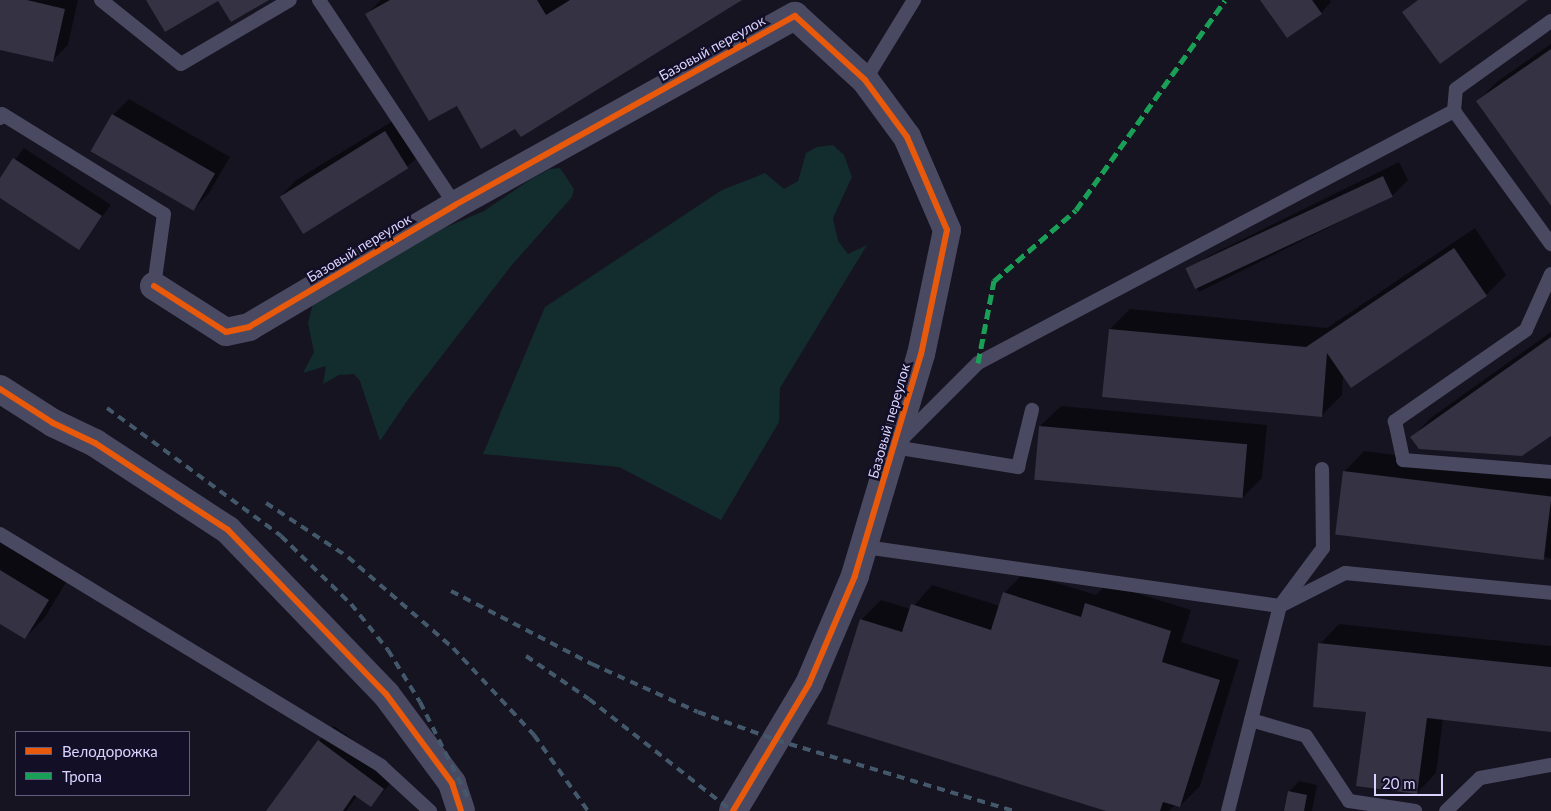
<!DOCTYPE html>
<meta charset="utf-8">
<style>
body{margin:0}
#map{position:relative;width:1551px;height:811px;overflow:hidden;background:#161421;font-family:Lato,sans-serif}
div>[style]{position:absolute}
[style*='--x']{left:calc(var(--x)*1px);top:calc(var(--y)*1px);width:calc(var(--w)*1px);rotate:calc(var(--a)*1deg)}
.green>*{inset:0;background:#132c2d}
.shadow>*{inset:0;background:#0007}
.building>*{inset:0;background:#343243;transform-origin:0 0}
.service>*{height:14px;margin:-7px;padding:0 7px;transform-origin:7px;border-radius:7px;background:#4a4962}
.minor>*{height:28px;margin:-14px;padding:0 14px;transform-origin:14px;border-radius:14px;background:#4a4962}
.rail>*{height:4px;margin-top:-2px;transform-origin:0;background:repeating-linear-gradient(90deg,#43596b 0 8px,transparent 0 14px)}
.quiet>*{height:5px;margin-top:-2.5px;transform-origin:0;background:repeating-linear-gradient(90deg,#1a9f57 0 10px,transparent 0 15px)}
.cycleway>*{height:6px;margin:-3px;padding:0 3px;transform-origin:3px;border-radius:3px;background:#e8590c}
span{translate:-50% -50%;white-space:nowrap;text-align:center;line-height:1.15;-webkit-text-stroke:5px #130f26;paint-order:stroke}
.street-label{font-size:14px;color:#d9d4ff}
.legend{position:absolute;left:15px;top:731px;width:175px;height:65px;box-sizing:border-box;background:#130f26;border:1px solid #625e7d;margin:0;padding:6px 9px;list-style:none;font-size:15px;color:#d9d4ff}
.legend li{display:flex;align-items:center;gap:10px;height:25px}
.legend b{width:25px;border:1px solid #625e7d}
.scale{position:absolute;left:1374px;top:774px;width:69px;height:22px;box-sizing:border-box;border:2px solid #d9d4ff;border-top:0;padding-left:6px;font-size:15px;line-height:18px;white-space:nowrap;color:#d9d4ff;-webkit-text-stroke:4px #130f26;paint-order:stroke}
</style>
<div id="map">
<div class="green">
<i style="clip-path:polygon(833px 145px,844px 155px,852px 177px,833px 218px,838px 241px,848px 254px,867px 245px,780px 388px,779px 422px,721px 520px,619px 467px,483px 454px,545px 307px,722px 190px,765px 173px,784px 189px,798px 181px,806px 153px,817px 147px)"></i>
<i style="clip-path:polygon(560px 168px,574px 189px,572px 197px,511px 266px,407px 401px,380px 441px,360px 381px,354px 374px,339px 375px,323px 384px,326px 366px,303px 373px,314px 352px,308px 323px,314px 300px,444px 228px,484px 211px,531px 179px,550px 169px)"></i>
</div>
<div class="shadow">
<i style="clip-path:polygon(0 0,78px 0,68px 45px,52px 61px,0 48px)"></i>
<i style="clip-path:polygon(381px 0,739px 0,515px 127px,457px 104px,367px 14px)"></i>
<i style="clip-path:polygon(1264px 0,1330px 0,1331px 2px,1321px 13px)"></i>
<i style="clip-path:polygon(1551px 44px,1551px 205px,1478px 101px,1498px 81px)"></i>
<i style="clip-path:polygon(129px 99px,230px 157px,209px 193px,194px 209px,113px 115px)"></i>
<i style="clip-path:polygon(401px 116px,423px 152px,407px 167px,281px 196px,296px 180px)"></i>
<i style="clip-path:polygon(24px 148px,111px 205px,79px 248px,0 197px,0 180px)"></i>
<i style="clip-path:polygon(1399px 162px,1408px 180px,1392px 196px,1199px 292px,1190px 273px,1205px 258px)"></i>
<i style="clip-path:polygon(1475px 228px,1506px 275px,1486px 295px,1343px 375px,1342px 395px,1321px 416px,1110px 329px,1130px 309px,1327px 328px)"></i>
<i style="clip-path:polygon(1551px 332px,1551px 434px,1412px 437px,1432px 417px)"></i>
<i style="clip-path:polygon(1061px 406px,1267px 425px,1262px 478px,1242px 498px,1040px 426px)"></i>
<i style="clip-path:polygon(1364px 451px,1551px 475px,1551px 559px,1344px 472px)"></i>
<i style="clip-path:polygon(0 538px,68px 579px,45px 617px,25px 638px,0 622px)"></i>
<i style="clip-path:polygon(1024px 573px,1096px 595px,1107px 584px,1191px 610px,1181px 642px,1239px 660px,1200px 786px,1180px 806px,1175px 805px,1169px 811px,1110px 811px,861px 620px,881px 600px,911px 609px,932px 585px,1000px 606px,1004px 593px)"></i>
<i style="clip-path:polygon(1339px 624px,1551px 646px,1551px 730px,1443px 719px,1436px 773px,1417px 793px,1367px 711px,1320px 644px)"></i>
<i style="clip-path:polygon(334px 726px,399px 773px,371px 806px,357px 796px,346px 811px,280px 811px,319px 741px)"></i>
<i style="clip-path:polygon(1299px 781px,1317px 785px,1312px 811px,1285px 811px,1289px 792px)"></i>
</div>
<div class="building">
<i style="clip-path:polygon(0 0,27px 0,65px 9px,53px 62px,0 50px)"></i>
<i style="clip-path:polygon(146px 0,269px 0,231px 22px,218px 1px,165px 32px)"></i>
<i style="clip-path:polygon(390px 0,537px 0,546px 15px,570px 0,742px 0,521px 137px,515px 129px,481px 149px,457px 106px,429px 121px,365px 14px)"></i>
<i style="clip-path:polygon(1260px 0,1312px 0,1322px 14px,1287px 38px)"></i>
<i style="clip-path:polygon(1418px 0,1528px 0,1440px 64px,1402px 12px)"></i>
<i style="clip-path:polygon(1551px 49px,1551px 206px,1476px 101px)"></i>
<i style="left:112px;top:114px;width:119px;height:43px;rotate:30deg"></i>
<i style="left:385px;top:131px;width:44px;height:124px;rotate:58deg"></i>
<i style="clip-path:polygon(13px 158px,102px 216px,79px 250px,0 198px,0 178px)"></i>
<i style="left:1383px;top:176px;width:23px;height:218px;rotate:65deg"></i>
<i style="clip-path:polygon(1454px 248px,1487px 296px,1351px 388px,1327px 353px,1322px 417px,1102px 397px,1109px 329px,1306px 347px)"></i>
<i style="clip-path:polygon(1551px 337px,1551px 436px,1522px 456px,1419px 449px,1410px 437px)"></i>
<i style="left:1039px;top:426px;width:209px;height:54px;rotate:5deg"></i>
<i style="left:1343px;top:471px;width:210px;height:64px;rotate:7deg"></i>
<i style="clip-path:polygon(0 570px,49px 600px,25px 639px,0 624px)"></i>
<i style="clip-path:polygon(1003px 592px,1081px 617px,1085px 603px,1171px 631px,1162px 662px,1220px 680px,1180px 807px,1163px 802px,1160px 811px,1106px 811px,827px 724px,860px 619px,902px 632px,911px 604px,991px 630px)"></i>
<i style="clip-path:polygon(1318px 643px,1551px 667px,1551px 732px,1427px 718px,1417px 794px,1356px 786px,1366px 712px,1313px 707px)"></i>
<i style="clip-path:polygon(318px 740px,384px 789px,371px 807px,354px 795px,343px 811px,266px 811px)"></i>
<i style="clip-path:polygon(1288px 791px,1307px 795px,1304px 811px,1284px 811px)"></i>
</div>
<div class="service">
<i style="--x:101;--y:0;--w:102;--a:38.7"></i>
<i style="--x:181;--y:64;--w:126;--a:-30.4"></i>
<i style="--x:319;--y:0;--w:246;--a:56.4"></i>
<i style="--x:865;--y:80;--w:94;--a:-58.5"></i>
<i style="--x:1454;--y:111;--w:22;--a:-85"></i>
<i style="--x:1456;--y:89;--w:117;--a:-35.6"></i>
<i style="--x:0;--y:118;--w:4;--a:-63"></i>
<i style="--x:2;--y:114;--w:190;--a:31.7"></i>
<i style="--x:164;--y:214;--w:73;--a:97.9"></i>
<i style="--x:1551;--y:274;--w:61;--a:114.1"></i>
<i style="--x:1526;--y:330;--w:160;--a:145.2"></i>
<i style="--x:1395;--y:421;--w:40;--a:78"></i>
<i style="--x:1403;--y:460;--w:148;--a:4.6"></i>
<i style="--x:900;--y:441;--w:110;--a:-45"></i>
<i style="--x:978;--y:363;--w:539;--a:-27.9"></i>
<i style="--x:1454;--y:111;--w:165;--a:53.9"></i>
<i style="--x:894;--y:447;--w:126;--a:9.2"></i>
<i style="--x:1018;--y:467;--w:59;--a:-76.2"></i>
<i style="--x:0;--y:534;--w:446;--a:31.3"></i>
<i style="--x:381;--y:766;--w:67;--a:42.6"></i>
<i style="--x:865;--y:547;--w:419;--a:8.1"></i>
<i style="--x:1280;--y:606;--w:73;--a:-26.9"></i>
<i style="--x:1345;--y:573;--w:207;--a:5.5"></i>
<i style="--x:1251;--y:720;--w:57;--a:16.2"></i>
<i style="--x:1306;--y:736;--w:78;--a:56.5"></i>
<i style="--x:1349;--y:801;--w:67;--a:8.6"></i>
<i style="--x:1228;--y:811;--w:211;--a:-75.8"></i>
<i style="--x:1280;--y:606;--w:72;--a:-53.4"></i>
<i style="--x:1323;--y:548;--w:79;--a:-90.7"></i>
<i style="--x:1446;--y:811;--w:47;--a:-44.1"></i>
<i style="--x:1480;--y:778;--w:72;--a:-10.4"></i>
</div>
<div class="minor">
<i style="--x:154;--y:286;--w:85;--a:32.6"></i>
<i style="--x:226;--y:332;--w:24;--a:-12"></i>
<i style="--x:249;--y:327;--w:239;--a:-30.6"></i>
<i style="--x:455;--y:205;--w:389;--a:-29.1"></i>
<i style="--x:795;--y:16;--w:95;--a:42.4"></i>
<i style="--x:865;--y:80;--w:71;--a:53.6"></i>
<i style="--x:907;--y:137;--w:101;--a:66.7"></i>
<i style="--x:947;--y:230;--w:127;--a:101.8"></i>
<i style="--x:921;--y:354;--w:232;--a:106.6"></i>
<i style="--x:855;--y:576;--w:117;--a:113.1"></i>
<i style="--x:809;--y:684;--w:148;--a:120.9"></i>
<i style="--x:0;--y:389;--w:63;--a:32.7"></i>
<i style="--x:53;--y:423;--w:47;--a:25.5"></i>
<i style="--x:95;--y:443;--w:159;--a:33.2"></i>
<i style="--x:228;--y:530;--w:228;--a:46.1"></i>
<i style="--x:386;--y:694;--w:111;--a:53.4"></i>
<i style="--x:452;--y:783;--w:29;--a:72"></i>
</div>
<div class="rail">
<i style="--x:107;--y:408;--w:216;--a:36.3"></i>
<i style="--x:281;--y:536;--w:98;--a:44.2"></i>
<i style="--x:351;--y:604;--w:59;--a:51.2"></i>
<i style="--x:388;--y:650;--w:61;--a:58.4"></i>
<i style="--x:420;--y:702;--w:112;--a:63.4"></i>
<i style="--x:266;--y:503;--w:98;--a:33.4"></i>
<i style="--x:348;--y:557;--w:139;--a:40.9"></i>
<i style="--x:453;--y:648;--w:119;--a:47"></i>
<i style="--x:534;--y:735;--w:93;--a:54.6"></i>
<i style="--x:451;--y:591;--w:159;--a:27.4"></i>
<i style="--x:592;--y:664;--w:116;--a:24.4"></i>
<i style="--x:698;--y:712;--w:83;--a:19.7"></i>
<i style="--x:776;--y:740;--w:248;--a:16.6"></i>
<i style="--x:526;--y:656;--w:76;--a:34.3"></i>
<i style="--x:589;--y:699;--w:182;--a:38.1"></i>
</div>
<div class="quiet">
<i style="--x:978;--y:363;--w:84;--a:-79"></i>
<i style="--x:994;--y:281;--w:108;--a:-40.9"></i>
<i style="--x:1076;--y:210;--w:257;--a:-54.6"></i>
</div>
<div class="cycleway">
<i style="--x:154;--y:286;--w:85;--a:32.6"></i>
<i style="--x:226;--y:332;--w:24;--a:-12"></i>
<i style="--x:249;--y:327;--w:239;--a:-30.6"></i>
<i style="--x:455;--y:205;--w:389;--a:-29.1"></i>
<i style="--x:795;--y:16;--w:95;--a:42.4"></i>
<i style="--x:865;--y:80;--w:71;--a:53.6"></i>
<i style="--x:907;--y:137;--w:101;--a:66.7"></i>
<i style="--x:947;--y:230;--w:127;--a:101.8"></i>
<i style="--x:921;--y:354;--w:232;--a:106.6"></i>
<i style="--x:855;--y:576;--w:117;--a:113.1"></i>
<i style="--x:809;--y:684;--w:148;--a:120.9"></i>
<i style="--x:0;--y:389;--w:63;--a:32.7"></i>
<i style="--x:53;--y:423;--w:47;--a:25.5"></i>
<i style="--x:95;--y:443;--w:159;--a:33.2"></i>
<i style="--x:228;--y:530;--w:228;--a:46.1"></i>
<i style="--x:386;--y:694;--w:111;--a:53.4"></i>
<i style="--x:452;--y:783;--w:29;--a:72"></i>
</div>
<div class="street-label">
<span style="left:712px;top:48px;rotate:-29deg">Базовый переулок</span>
<span style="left:359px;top:248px;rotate:-31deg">Базовый переулок</span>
<span style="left:889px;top:421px;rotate:-74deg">Базовый переулок</span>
</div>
<ul class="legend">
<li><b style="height:6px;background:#e8590c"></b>Велодорожка</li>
<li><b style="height:6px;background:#1a9f57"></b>Тропа</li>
</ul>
<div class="scale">20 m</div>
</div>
